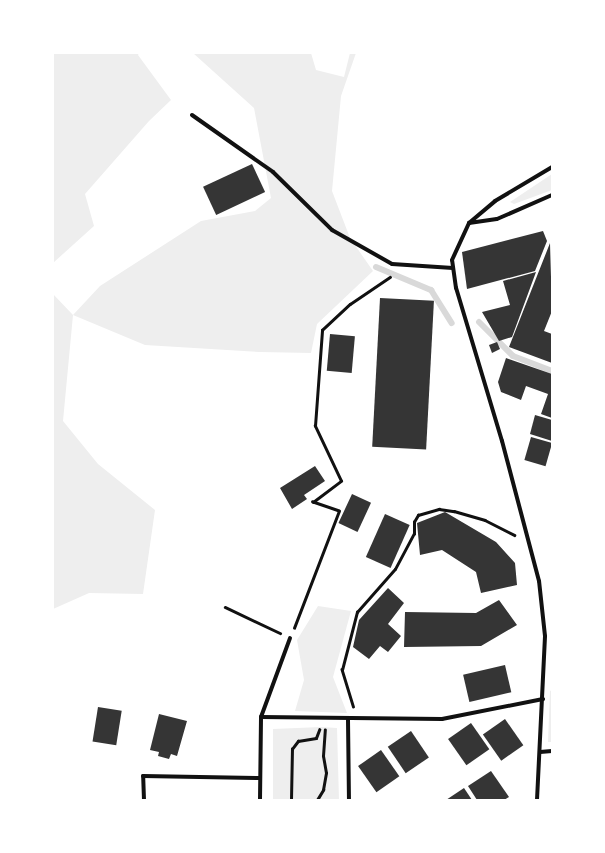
<!DOCTYPE html>
<style>
body{margin:0}
#map{position:relative;width:605px;height:853px;overflow:hidden;background:#fff;font-family:Figtree,sans-serif}
div>[style]{position:absolute}
[style*='--x']{left:calc(var(--x)*1px);top:calc(var(--y)*1px);width:calc(var(--w)*1px);rotate:calc(var(--a)*1deg)}
.green>*{inset:0;background:#eee}
.stream>*{height:6px;margin:-3px;padding:0 3px;transform-origin:3px;border-radius:3px;background:#d9d9d9}
.building>*{inset:0;background:#353535;transform-origin:0 0}
.path>*{height:2.5px;margin:-1.25px;padding:0 1.25px;transform-origin:1.25px;border-radius:1.25px;background:#111}
.minor>*{height:4px;margin:-2px;padding:0 2px;transform-origin:2px;border-radius:2px;background:#111}
span{translate:-50% -50%;white-space:nowrap;text-align:center;line-height:1.15;-webkit-text-stroke:3.5px #fff;paint-order:stroke}
.frame{position:absolute;inset:0;border:54px solid #fff;pointer-events:none}
</style>
<div id="map">
<div class="green">
<i style="clip-path:polygon(53px 53px,139px 53px,138px 55px,171px 100px,149px 121px,85px 194px,94px 226px,53px 263px)"></i>
<i style="clip-path:polygon(193px 53px,311px 53px,316px 70px,344px 77px,350px 53px,356px 53px,341px 96px,332px 191px,350px 238px,373px 271px,317px 324px,311px 353px,260px 352px,145px 345px,73px 315px,63px 421px,98px 464px,155px 510px,143px 594px,89px 593px,53px 609px,53px 294px,73px 315px,100px 286px,201px 221px,255px 211px,271px 198px,254px 108px)"></i>
<i style="clip-path:polygon(552px 174px,552px 190px,514px 204px,510px 202px)"></i>
<i style="clip-path:polygon(318px 606px,351px 611px,333px 677px,347px 713px,295px 711px,304px 680px,297px 640px)"></i>
<i style="clip-path:polygon(552px 690px,552px 742px,548px 742px,550px 691px)"></i>
<i style="clip-path:polygon(321px 727px,337px 728px,339px 800px,273px 800px,273px 729px)"></i>
</div>
<div class="stream">
<i style="--x:376;--y:267;--w:60;--a:22.7"></i>
<i style="--x:431;--y:290;--w:39;--a:58"></i>
<i style="--x:479;--y:322;--w:48;--a:45"></i>
<i style="--x:513;--y:356;--w:42;--a:21"></i>
</div>
<div class="building">
<i style="left:252px;top:164px;width:31px;height:54px;rotate:65deg"></i>
<i style="clip-path:polygon(543px 231px,547px 241px,535px 271px,467px 289px,462px 252px)"></i>
<i style="clip-path:polygon(550px 243px,552px 311px,544px 331px,552px 334px,552px 363px,509px 347px)"></i>
<i style="clip-path:polygon(536px 272px,512px 337px,499px 341px,482px 312px,510px 305px,503px 281px)"></i>
<i style="left:380px;top:298px;width:54px;height:149px;rotate:3deg"></i>
<i style="left:330px;top:334px;width:25px;height:37px;rotate:5deg"></i>
<i style="clip-path:polygon(497px 342px,500px 349px,492px 353px,489px 345px)"></i>
<i style="clip-path:polygon(506px 358px,552px 374px,552px 418px,541px 414px,548px 394px,526px 386px,521px 400px,501px 392px,498px 382px)"></i>
<i style="clip-path:polygon(535px 415px,552px 420px,552px 441px,530px 434px)"></i>
<i style="left:531px;top:437px;width:22px;height:24px;rotate:16deg"></i>
<i style="clip-path:polygon(315px 466px,325px 481px,304px 495px,307px 499px,292px 509px,280px 488px)"></i>
<i style="left:352px;top:494px;width:21px;height:32px;rotate:25deg"></i>
<i style="clip-path:polygon(445px 512px,496px 542px,515px 563px,517px 585px,481px 593px,476px 572px,442px 550px,420px 555px,417px 523px)"></i>
<i style="left:385px;top:514px;width:27px;height:47px;rotate:24deg"></i>
<i style="clip-path:polygon(388px 588px,404px 603px,388px 624px,401px 636px,388px 652px,380px 646px,369px 659px,353px 647px,359px 620px)"></i>
<i style="clip-path:polygon(499px 600px,517px 625px,481px 646px,404px 647px,405px 612px,476px 613px)"></i>
<i style="left:505px;top:665px;width:28px;height:43px;rotate:77deg"></i>
<i style="left:98px;top:707px;width:24px;height:35px;rotate:9deg"></i>
<i style="clip-path:polygon(159px 714px,187px 721px,177px 756px,171px 754px,169px 759px,158px 756px,159px 752px,150px 750px)"></i>
<i style="left:505px;top:719px;width:32px;height:27px;rotate:55deg"></i>
<i style="left:471px;top:723px;width:32px;height:28px;rotate:55deg"></i>
<i style="left:411px;top:731px;width:32px;height:28px;rotate:56deg"></i>
<i style="left:381px;top:750px;width:32px;height:28px;rotate:55deg"></i>
<i style="clip-path:polygon(491px 771px,509px 797px,504px 800px,477px 800px,468px 786px)"></i>
<i style="clip-path:polygon(464px 788px,472px 800px,446px 800px)"></i>
</div>
<div class="path">
<i style="--x:225;--y:607;--w:61;--a:25.3"></i>
<i style="--x:294;--y:628;--w:125;--a:-69"></i>
<i style="--x:339;--y:511;--w:28;--a:-161"></i>
<i style="--x:313;--y:502;--w:35;--a:-37"></i>
<i style="--x:341;--y:481;--w:61;--a:-115.3"></i>
<i style="--x:315;--y:426;--w:96;--a:-85.8"></i>
<i style="--x:322;--y:330;--w:38;--a:-43"></i>
<i style="--x:350;--y:304;--w:48;--a:-34"></i>
<i style="--x:353;--y:707;--w:39;--a:-107"></i>
<i style="--x:342;--y:670;--w:60;--a:-75.5"></i>
<i style="--x:357;--y:612;--w:57;--a:-48.5"></i>
<i style="--x:395;--y:569;--w:40;--a:-62"></i>
<i style="--x:414;--y:534;--w:12;--a:-90"></i>
<i style="--x:414;--y:522;--w:8;--a:-60"></i>
<i style="--x:418;--y:515;--w:22;--a:-16"></i>
<i style="--x:439;--y:509;--w:15;--a:8"></i>
<i style="--x:454;--y:511;--w:32;--a:16"></i>
<i style="--x:485;--y:520;--w:33;--a:27"></i>
<i style="--x:291;--y:800;--w:51;--a:-88.9"></i>
<i style="--x:292;--y:749;--w:10;--a:-53"></i>
<i style="--x:298;--y:741;--w:18;--a:-9"></i>
<i style="--x:316;--y:738;--w:9;--a:-69"></i>
<i style="--x:317;--y:800;--w:12;--a:-59"></i>
<i style="--x:323;--y:790;--w:17;--a:-80"></i>
<i style="--x:326;--y:773;--w:17;--a:-100"></i>
<i style="--x:323;--y:756;--w:26;--a:-86"></i>
</div>
<div class="minor">
<i style="--x:192;--y:115;--w:99;--a:35.1"></i>
<i style="--x:273;--y:172;--w:83;--a:44.5"></i>
<i style="--x:332;--y:230;--w:69;--a:29.5"></i>
<i style="--x:392;--y:264;--w:61;--a:3.8"></i>
<i style="--x:469;--y:223;--w:28;--a:-8"></i>
<i style="--x:497;--y:219;--w:60;--a:-23.6"></i>
<i style="--x:261;--y:717;--w:84;--a:-69.8"></i>
<i style="--x:348;--y:720;--w:80;--a:89.3"></i>
<i style="--x:540;--y:752;--w:12;--a:-5"></i>
<i style="--x:144;--y:800;--w:24;--a:-92"></i>
<i style="--x:143;--y:776;--w:116;--a:1"></i>
<i style="--x:260;--y:800;--w:83;--a:-89.3"></i>
<i style="--x:261;--y:717;--w:181;--a:0.6"></i>
<i style="--x:442;--y:719;--w:103;--a:-11.2"></i>
<i style="--x:537;--y:800;--w:164;--a:-87.2"></i>
<i style="--x:545;--y:636;--w:55;--a:-96.2"></i>
<i style="--x:539;--y:581;--w:145;--a:-104.8"></i>
<i style="--x:502;--y:441;--w:160;--a:-106.7"></i>
<i style="--x:456;--y:288;--w:28;--a:-98"></i>
<i style="--x:452;--y:260;--w:41;--a:-65.3"></i>
<i style="--x:469;--y:223;--w:34;--a:-40"></i>
<i style="--x:495;--y:201;--w:66;--a:-30.8"></i>
</div>
<div class="frame"></div>
</div>
